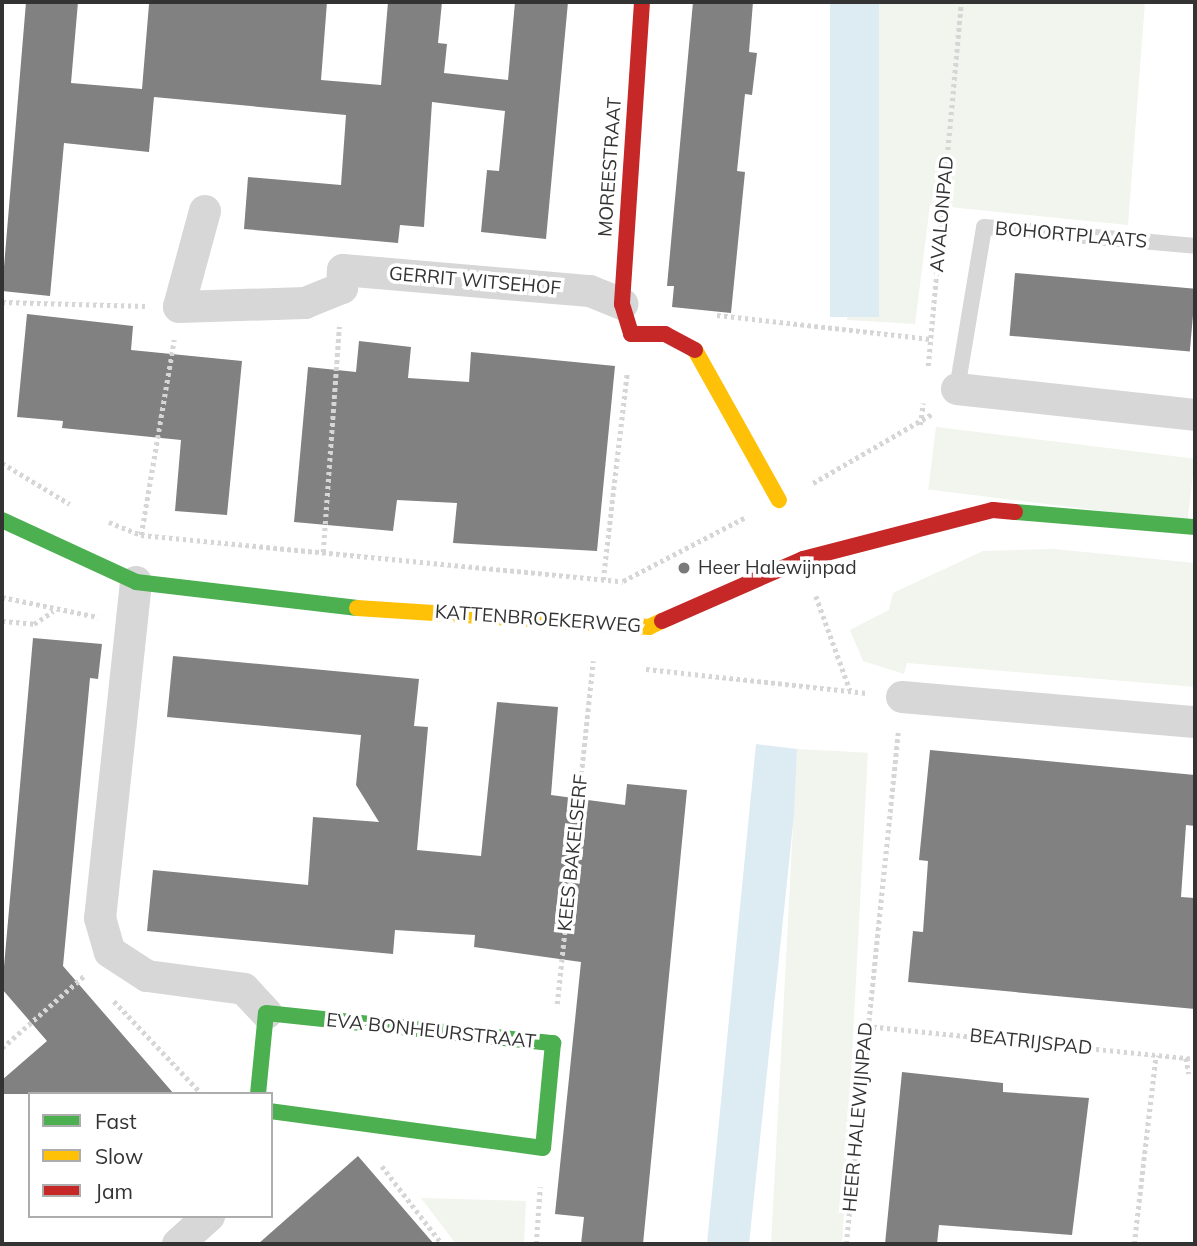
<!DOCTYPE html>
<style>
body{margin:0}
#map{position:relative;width:1197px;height:1246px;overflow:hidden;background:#fff;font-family:Mulish,sans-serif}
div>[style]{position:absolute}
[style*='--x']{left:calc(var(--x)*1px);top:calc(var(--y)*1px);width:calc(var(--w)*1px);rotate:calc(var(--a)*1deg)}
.green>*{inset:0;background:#f1f5ed;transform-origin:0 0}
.water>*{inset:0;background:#ddebf3;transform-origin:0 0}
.building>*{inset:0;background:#818181;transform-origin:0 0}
.path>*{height:4.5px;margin-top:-2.25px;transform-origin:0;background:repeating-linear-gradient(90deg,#d6d6d6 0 3.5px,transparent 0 7px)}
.lane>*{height:16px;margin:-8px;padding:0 8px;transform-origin:8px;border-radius:8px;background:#d7d7d7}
.street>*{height:32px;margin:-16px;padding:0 16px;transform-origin:16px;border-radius:16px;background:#d7d7d7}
.fast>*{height:16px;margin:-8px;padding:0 8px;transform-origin:8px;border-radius:8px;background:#4caf50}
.slow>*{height:16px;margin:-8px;padding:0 8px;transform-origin:8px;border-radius:8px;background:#ffc107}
.jam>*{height:16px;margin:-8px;padding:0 8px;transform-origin:8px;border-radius:8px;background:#c62828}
.dots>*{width:19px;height:19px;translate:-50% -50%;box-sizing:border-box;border:4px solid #fff;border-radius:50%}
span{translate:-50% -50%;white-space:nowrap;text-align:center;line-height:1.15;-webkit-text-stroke:7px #fff;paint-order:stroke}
.street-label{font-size:19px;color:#333}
.poi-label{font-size:19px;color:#333}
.left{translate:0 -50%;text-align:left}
.frame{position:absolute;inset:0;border:4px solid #333;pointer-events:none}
.legend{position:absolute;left:28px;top:1092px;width:245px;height:126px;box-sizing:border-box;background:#fff;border:2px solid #adadad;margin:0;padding:9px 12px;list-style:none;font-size:21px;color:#333}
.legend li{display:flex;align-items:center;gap:14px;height:35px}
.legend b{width:35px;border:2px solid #adadad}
</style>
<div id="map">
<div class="green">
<i style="clip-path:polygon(879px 2px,1145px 2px,1128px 225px,930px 205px,915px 324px,847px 320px)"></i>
<i style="left:936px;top:427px;width:261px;height:63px;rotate:7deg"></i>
<i style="clip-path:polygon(1054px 549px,1195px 563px,1195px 687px,907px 663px,904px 674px,863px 661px,850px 630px,889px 610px,893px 593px,983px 551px)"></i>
<i style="left:797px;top:749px;width:71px;height:497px;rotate:3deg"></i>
<i style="clip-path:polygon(421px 1198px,526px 1201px,524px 1244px,456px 1244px)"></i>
</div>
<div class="water">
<i style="left:830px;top:2px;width:49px;height:315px"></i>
<i style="clip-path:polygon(756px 744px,797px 749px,794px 815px,749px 1244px,707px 1244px)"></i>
</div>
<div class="building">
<i style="clip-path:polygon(26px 2px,78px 2px,71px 83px,142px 89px,149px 4px,327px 2px,321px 80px,381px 85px,388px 2px,442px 2px,438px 43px,447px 44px,444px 73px,508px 80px,515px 2px,568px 2px,546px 239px,481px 232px,487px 170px,499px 171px,505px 111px,432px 102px,424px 227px,400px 225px,398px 243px,244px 229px,248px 177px,341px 185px,346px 115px,154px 97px,149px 152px,64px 143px,50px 296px,2px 291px)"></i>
<i style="clip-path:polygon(693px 2px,753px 2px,749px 52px,757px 53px,752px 95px,745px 94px,737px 171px,745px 172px,731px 313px,672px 307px,674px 286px,667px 286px)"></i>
<i style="left:1015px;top:273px;width:181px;height:63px;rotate:5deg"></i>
<i style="clip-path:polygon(27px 314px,133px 326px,131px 350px,242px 361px,227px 515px,175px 511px,181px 440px,62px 428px,63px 421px,17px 417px)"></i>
<i style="clip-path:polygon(359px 341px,411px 347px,408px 378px,469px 382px,471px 352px,615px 366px,597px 551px,453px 543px,457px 503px,397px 500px,393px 531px,294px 522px,308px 367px,356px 372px)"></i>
<i style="clip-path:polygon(33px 638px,102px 644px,98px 679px,90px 678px,63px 966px,174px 1094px,2px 1094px,2px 1080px,47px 1041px,2px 989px)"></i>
<i style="clip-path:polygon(173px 656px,419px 679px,414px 726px,428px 727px,417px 850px,481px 856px,497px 702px,558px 707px,551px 795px,625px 805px,627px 784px,687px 790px,643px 1244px,581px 1244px,584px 1217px,555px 1214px,581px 962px,474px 947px,475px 935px,395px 930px,393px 954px,147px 931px,153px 870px,308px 885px,313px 817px,379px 822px,356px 785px,361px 735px,167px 717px)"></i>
<i style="clip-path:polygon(930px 750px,1195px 775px,1195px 826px,1186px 825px,1181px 897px,1195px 898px,1195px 1009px,908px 982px,913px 931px,923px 932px,928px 861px,919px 860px)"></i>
<i style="clip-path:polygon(902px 1072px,1003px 1083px,1003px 1092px,1089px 1098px,1072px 1235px,939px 1225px,937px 1244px,885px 1244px)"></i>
<i style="clip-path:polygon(358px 1156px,434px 1244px,258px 1244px,309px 1199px)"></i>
</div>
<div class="path">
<i style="--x:2;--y:302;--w:143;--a:1.6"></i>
<i style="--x:717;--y:315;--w:215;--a:6.4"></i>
<i style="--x:928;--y:366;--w:365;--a:-84.8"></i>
<i style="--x:920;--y:425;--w:22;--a:-82"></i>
<i style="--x:2;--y:463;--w:79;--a:31.1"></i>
<i style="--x:813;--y:483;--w:138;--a:-30.1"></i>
<i style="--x:109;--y:522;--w:35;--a:22"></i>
<i style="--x:141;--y:535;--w:484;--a:5.5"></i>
<i style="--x:623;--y:581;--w:139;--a:-27.5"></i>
<i style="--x:141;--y:535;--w:198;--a:-80.4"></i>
<i style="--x:323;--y:552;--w:226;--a:-85.9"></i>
<i style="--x:603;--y:580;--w:208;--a:-83.4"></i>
<i style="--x:816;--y:596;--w:100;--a:70.1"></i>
<i style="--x:2;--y:597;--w:98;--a:11.8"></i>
<i style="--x:2;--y:621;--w:32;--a:5"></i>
<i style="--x:34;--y:624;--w:23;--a:-34"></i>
<i style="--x:646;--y:669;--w:222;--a:6.2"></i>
<i style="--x:114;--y:1001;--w:128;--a:46.6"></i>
<i style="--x:557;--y:1004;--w:345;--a:-84"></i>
<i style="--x:866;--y:1026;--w:331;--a:5.7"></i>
<i style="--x:2;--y:1048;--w:109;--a:-41.3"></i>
<i style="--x:1186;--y:1058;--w:16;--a:79"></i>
<i style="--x:382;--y:1166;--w:98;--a:52.4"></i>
<i style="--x:536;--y:1244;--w:57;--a:-86"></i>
<i style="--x:846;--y:1244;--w:514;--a:-84.19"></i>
<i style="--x:1134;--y:1244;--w:190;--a:-83.4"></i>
</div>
<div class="lane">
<i style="--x:957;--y:389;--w:164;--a:-80.5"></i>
<i style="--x:984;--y:227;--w:212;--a:5.1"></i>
</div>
<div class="street">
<i style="--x:205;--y:211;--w:99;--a:105.2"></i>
<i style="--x:179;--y:307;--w:126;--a:-1.8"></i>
<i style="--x:305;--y:303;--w:40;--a:-22"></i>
<i style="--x:342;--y:288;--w:18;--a:-87"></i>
<i style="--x:343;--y:270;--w:248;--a:4.9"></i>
<i style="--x:590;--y:291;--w:35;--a:22"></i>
<i style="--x:957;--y:389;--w:239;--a:6.2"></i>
<i style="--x:136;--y:582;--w:338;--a:96.1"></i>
<i style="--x:100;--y:918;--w:35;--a:74"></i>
<i style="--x:110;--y:952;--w:44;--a:33"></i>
<i style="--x:147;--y:976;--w:98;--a:7.6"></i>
<i style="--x:244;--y:989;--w:33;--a:47"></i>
<i style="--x:902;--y:697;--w:294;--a:4.9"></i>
<i style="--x:178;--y:1244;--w:42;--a:-42.1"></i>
</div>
<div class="fast">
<i style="--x:1015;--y:512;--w:181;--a:4.8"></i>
<i style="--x:2;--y:520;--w:148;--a:24.8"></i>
<i style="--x:136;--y:582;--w:223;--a:6.7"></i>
<i style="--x:258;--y:1094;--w:81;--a:-84.4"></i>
<i style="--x:266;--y:1013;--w:289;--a:6"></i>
<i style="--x:553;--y:1043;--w:105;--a:95.4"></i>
<i style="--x:543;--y:1148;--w:275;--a:-172.3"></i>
</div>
<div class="slow">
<i style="--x:695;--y:350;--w:172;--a:60.8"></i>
<i style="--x:357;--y:608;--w:293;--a:3.7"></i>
<i style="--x:649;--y:627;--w:14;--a:-25"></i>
</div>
<div class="jam">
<i style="--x:642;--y:2;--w:303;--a:93.8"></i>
<i style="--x:622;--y:304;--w:31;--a:73"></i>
<i style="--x:631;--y:334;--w:34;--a:0"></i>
<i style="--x:665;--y:334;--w:34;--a:28"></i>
<i style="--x:662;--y:621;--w:154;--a:-23.7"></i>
<i style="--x:803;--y:559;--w:196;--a:-14.5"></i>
<i style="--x:993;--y:510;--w:22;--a:5"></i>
</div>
<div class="dots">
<i style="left:684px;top:568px;background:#7a7a7a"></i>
</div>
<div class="street-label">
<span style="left:610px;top:167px;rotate:-86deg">MOREESTRAAT</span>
<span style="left:942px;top:214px;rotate:-85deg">AVALONPAD</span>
<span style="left:1071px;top:235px;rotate:5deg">BOHORTPLAATS</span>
<span style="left:475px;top:281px;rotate:5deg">GERRIT WITSEHOF</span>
<span style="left:538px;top:619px;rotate:4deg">KATTENBROEKERWEG</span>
<span style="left:573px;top:853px;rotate:-84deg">KEES BAKELSERF</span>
<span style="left:431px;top:1031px;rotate:6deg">EVA BONHEURSTRAAT</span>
<span style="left:1031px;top:1042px;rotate:6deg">BEATRIJSPAD</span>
<span style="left:858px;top:1117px;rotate:-85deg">HEER HALEWIJNPAD</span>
</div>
<div class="poi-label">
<span class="left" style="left:698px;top:568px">Heer Halewijnpad</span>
</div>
<div class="frame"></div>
<ul class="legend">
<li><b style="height:9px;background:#4caf50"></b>Fast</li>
<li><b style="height:9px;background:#ffc107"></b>Slow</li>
<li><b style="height:9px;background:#c62828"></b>Jam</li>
</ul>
</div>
